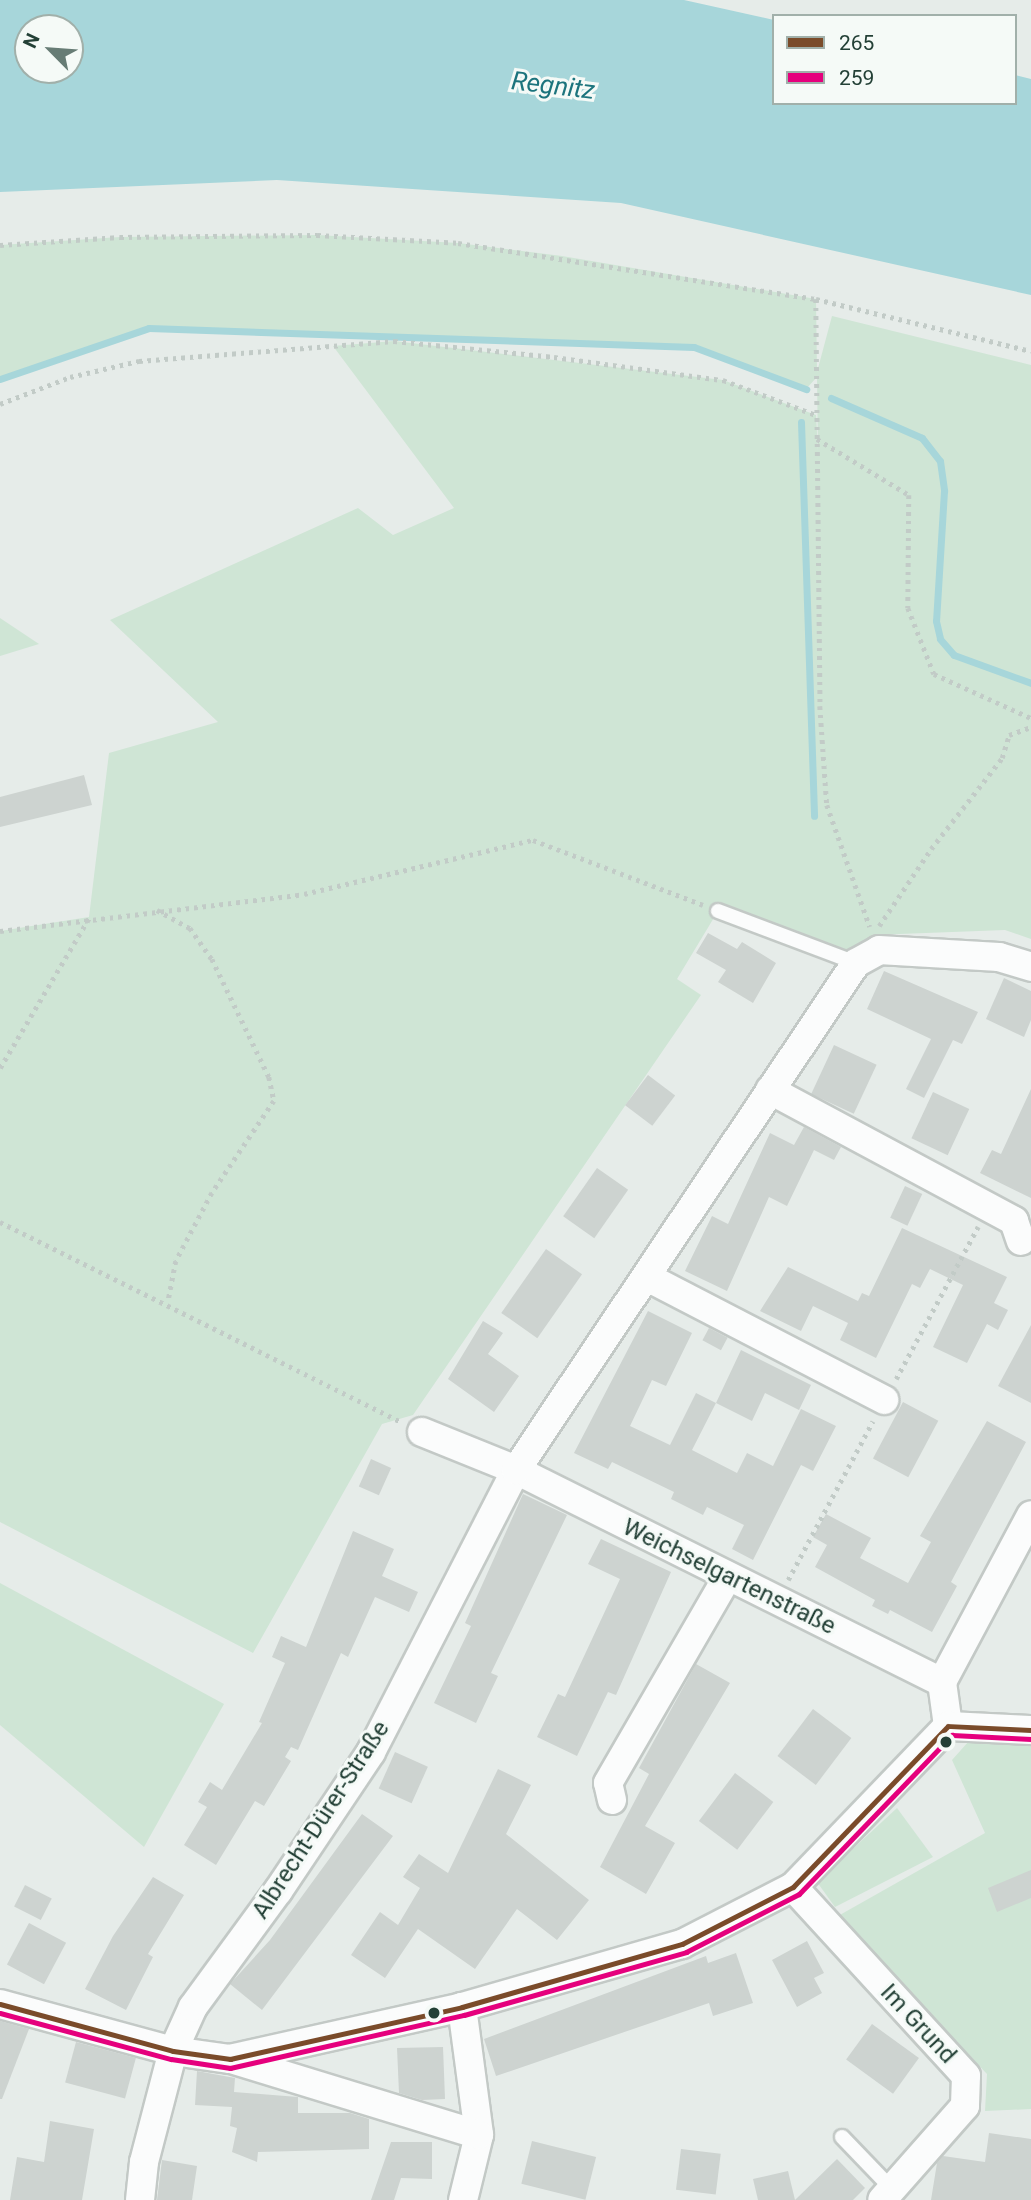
<!DOCTYPE html>
<meta charset="utf-8">
<style>
body{margin:0}
#map{position:relative;width:1031px;height:2200px;overflow:hidden;background:#e6ece9;font-family:Roboto,sans-serif}
div>[style]{position:absolute}
[style*='--x']{left:calc(var(--x)*1px);top:calc(var(--y)*1px);width:calc(var(--w)*1px);rotate:calc(var(--a)*1deg)}
.green>*{inset:0;background:#cfe5d5}
.water>*{inset:0;background:#a7d6da}
.stream>*{height:7px;margin:-3.5px;padding:0 3.5px;transform-origin:3.5px;border-radius:3.5px;background:#a7d6da}
.building>*{inset:0;background:#cdd3d0;transform-origin:0 0}
.path>*{height:4.5px;margin-top:-2.25px;transform-origin:0;background:repeating-linear-gradient(90deg,#c2cbc7 0 3.5px,transparent 0 8.5px)}
.roads{filter:drop-shadow(2px 0 #c3c9c6) drop-shadow(-2px 0 #c3c9c6) drop-shadow(0 2px #c3c9c6) drop-shadow(0 -2px #c3c9c6)}
.service>*{height:14px;margin:-7px;padding:0 7px;transform-origin:7px;border-radius:7px;background:#fbfcfc}
.minor>*{height:28px;margin:-14px;padding:0 14px;transform-origin:14px;border-radius:14px;background:#fbfcfc}
.bus-1>*{height:5px;margin:-2.5px;padding:0 2.5px;transform-origin:2.5px;border-radius:2.5px;background:#7a4b2a}
.bus-2>*{height:5px;margin:-2.5px;padding:0 2.5px;transform-origin:2.5px;border-radius:2.5px;background:#e5007d}
.dots>*{width:19px;height:19px;translate:-50% -50%;box-sizing:border-box;border:4px solid #f5faf7;border-radius:50%}
span{translate:-50% -50%;white-space:nowrap;text-align:center;line-height:1.15;-webkit-text-stroke:6px #f5faf7;paint-order:stroke}
.street-label{font-size:24px;color:#234036}
.water-label{font-size:26px;color:#1c747d;font-style:italic}
.legend{position:absolute;left:772px;top:14px;width:245px;height:91px;box-sizing:border-box;background:#f5faf7;border:2px solid #a1b0aa;margin:0;padding:9px 12px;list-style:none;font-size:21px;color:#234036}
.legend li{display:flex;align-items:center;gap:14px;height:35px}
.legend b{width:35px;border:2px solid #a1b0aa}
.north{position:absolute;left:14px;top:14px;width:70px;height:70px;box-sizing:border-box;background:#f5faf7;border:2px solid #a1b0aa;border-radius:50%;rotate:295deg;font-size:19px;font-weight:700;line-height:28px;text-align:center;color:#234036}
.north::after{content:'';display:block;margin:auto;width:24px;height:32px;background:#677c75;clip-path:polygon(50% 0,100% 100%,50% 72%,0 100%)}
</style>
<div id="map">
<div class="green">
<i style="clip-path:polygon(317px 235px,458px 243px,562px 256px,816px 299px,817px 372px,832px 316px,1031px 365px,1031px 939px,1005px 930px,873px 935px,879px 950px,856px 963px,718px 911px,677px 979px,701px 995px,413px 1415px,382px 1424px,253px 1653px,0 1522px,0 931px,89px 917px,109px 753px,218px 722px,110px 620px,358px 508px,393px 535px,454px 508px,333px 346px,394px 341px,723px 380px,816px 415px,818px 451px,817px 377px,806px 389px,694px 347px,149px 328px,0 379px,0 245px,120px 237px)"></i>
<i style="clip-path:polygon(0 618px,39px 644px,0 656px)"></i>
<i style="clip-path:polygon(0 1583px,224px 1704px,144px 1847px,0 1725px)"></i>
<i style="clip-path:polygon(969px 1741px,1031px 1746px,1031px 2109px,985px 2111px,987px 2074px,838px 1916px,985px 1833px,952px 1760px)"></i>
<i style="clip-path:polygon(897px 1808px,933px 1857px,835px 1907px,817px 1882px)"></i>
</div>
<div class="water">
<i style="clip-path:polygon(evenodd,0 0,684px 0,774px 20px,774px 103px,1015px 103px,1015px 75px,1031px 79px,1031px 295px,621px 203px,277px 180px,0 192px,0 0,28px 28px,70px 28px,70px 70px,28px 70px,28px 28px)"></i>
</div>
<div class="stream">
<i style="--x:0;--y:379;--w:157;--a:-18.9"></i>
<i style="--x:149;--y:328;--w:545;--a:2"></i>
<i style="--x:694;--y:347;--w:120;--a:20.6"></i>
<i style="--x:831;--y:398;--w:99;--a:23.7"></i>
<i style="--x:922;--y:438;--w:29;--a:52"></i>
<i style="--x:940;--y:461;--w:30;--a:82"></i>
<i style="--x:944;--y:491;--w:130;--a:93.5"></i>
<i style="--x:936;--y:621;--w:18;--a:77"></i>
<i style="--x:940;--y:639;--w:21;--a:49"></i>
<i style="--x:954;--y:655;--w:82;--a:20"></i>
<i style="--x:801;--y:422;--w:394;--a:88.1"></i>
</div>
<div class="building">
<i style="clip-path:polygon(84px 775px,92px 805px,0 827px,0 797px)"></i>
<i style="clip-path:polygon(708px 933px,737px 949px,742px 942px,776px 963px,753px 1003px,718px 982px,726px 970px,696px 953px)"></i>
<i style="clip-path:polygon(884px 971px,978px 1012px,962px 1044px,953px 1040px,924px 1098px,906px 1089px,931px 1039px,867px 1009px)"></i>
<i style="clip-path:polygon(1004px 978px,1031px 991px,1031px 1020px,1024px 1037px,986px 1019px)"></i>
<i style="left:834px;top:1045px;width:47px;height:54px;rotate:25deg"></i>
<i style="left:648px;top:1075px;width:34px;height:38px;rotate:37deg"></i>
<i style="clip-path:polygon(1031px 1089px,1031px 1198px,980px 1173px,992px 1150px,1001px 1154px)"></i>
<i style="left:933px;top:1092px;width:40px;height:51px;rotate:25deg"></i>
<i style="clip-path:polygon(804px 1127px,841px 1147px,834px 1160px,814px 1150px,787px 1206px,769px 1197px,727px 1291px,685px 1271px,712px 1216px,728px 1224px,770px 1133px,794px 1145px)"></i>
<i style="left:597px;top:1168px;width:38px;height:59px;rotate:35deg"></i>
<i style="left:905px;top:1186px;width:19px;height:35px;rotate:25deg"></i>
<i style="clip-path:polygon(902px 1228px,1007px 1277px,994px 1303px,1008px 1310px,998px 1330px,987px 1324px,967px 1363px,933px 1347px,963px 1285px,930px 1269px,920px 1288px,912px 1284px,876px 1358px,840px 1340px,848px 1323px,813px 1306px,801px 1331px,760px 1311px,788px 1267px,858px 1301px,862px 1293px,869px 1296px)"></i>
<i style="left:546px;top:1249px;width:44px;height:78px;rotate:35deg"></i>
<i style="clip-path:polygon(648px 1311px,692px 1333px,666px 1386px,652px 1380px,630px 1426px,670px 1445px,696px 1393px,716px 1403px,692px 1450px,737px 1473px,747px 1453px,773px 1466px,801px 1409px,836px 1426px,813px 1471px,801px 1465px,753px 1560px,732px 1549px,744px 1525px,707px 1507px,703px 1515px,671px 1499px,674px 1492px,612px 1462px,608px 1469px,574px 1453px)"></i>
<i style="clip-path:polygon(483px 1321px,503px 1333px,488px 1354px,519px 1376px,494px 1412px,448px 1379px)"></i>
<i style="clip-path:polygon(1031px 1325px,1031px 1403px,998px 1386px)"></i>
<i style="left:709px;top:1328px;width:21px;height:14px;rotate:28deg"></i>
<i style="clip-path:polygon(741px 1350px,811px 1385px,799px 1410px,765px 1393px,752px 1421px,716px 1403px)"></i>
<i style="left:903px;top:1402px;width:40px;height:64px;rotate:28deg"></i>
<i style="clip-path:polygon(987px 1421px,1026px 1442px,951px 1582px,957px 1586px,932px 1632px,890px 1610px,888px 1614px,872px 1606px,875px 1600px,815px 1567px,827px 1545px,813px 1537px,826px 1514px,871px 1538px,860px 1558px,908px 1583px,931px 1542px,920px 1536px)"></i>
<i style="left:371px;top:1459px;width:22px;height:30px;rotate:24deg"></i>
<i style="clip-path:polygon(523px 1494px,567px 1515px,491px 1673px,498px 1676px,476px 1723px,434px 1703px,471px 1626px,465px 1623px)"></i>
<i style="clip-path:polygon(353px 1531px,394px 1549px,382px 1576px,418px 1592px,409px 1612px,375px 1597px,348px 1657px,341px 1653px,298px 1750px,291px 1747px,285px 1757px,291px 1761px,264px 1806px,255px 1801px,216px 1865px,184px 1845px,207px 1807px,198px 1802px,210px 1782px,222px 1790px,262px 1723px,259px 1722px,285px 1663px,272px 1657px,281px 1636px,306px 1647px)"></i>
<i style="clip-path:polygon(601px 1539px,671px 1572px,616px 1695px,608px 1692px,577px 1756px,537px 1737px,558px 1694px,565px 1697px,620px 1579px,588px 1564px)"></i>
<i style="clip-path:polygon(696px 1664px,730px 1683px,645px 1826px,675px 1843px,646px 1894px,600px 1867px,649px 1774px,639px 1768px)"></i>
<i style="left:813px;top:1709px;width:48px;height:59px;rotate:37deg"></i>
<i style="left:395px;top:1752px;width:36px;height:40px;rotate:24deg"></i>
<i style="clip-path:polygon(498px 1769px,531px 1785px,506px 1834px,589px 1900px,557px 1940px,517px 1909px,475px 1969px,418px 1929px,385px 1978px,351px 1955px,380px 1912px,398px 1925px,420px 1888px,403px 1877px,419px 1854px,448px 1873px)"></i>
<i style="left:735px;top:1773px;width:48px;height:60px;rotate:37deg"></i>
<i style="clip-path:polygon(362px 1814px,393px 1836px,262px 2010px,230px 1984px,270px 1940px)"></i>
<i style="clip-path:polygon(1031px 1870px,1031px 1898px,997px 1912px,988px 1888px)"></i>
<i style="clip-path:polygon(153px 1877px,184px 1895px,148px 1954px,153px 1957px,126px 2010px,85px 1989px,113px 1936px)"></i>
<i style="left:25px;top:1885px;width:30px;height:24px;rotate:27deg"></i>
<i style="left:29px;top:1923px;width:42px;height:47px;rotate:28deg"></i>
<i style="clip-path:polygon(807px 1941px,824px 1973px,814px 1978px,822px 1993px,797px 2007px,772px 1960px)"></i>
<i style="clip-path:polygon(736px 1953px,753px 2003px,713px 2016px,709px 2003px,496px 2076px,484px 2039px,706px 1956px,708px 1963px)"></i>
<i style="clip-path:polygon(0 2021px,29px 2029px,2px 2099px,0 2099px)"></i>
<i style="left:872px;top:2024px;width:58px;height:44px;rotate:36deg"></i>
<i style="left:76px;top:2042px;width:62px;height:42px;rotate:15deg"></i>
<i style="clip-path:polygon(443px 2047px,445px 2099px,422px 2100px,399px 2093px,397px 2048px)"></i>
<i style="clip-path:polygon(197px 2071px,235px 2078px,234px 2092px,298px 2097px,298px 2113px,350px 2113px,369px 2119px,369px 2149px,258px 2152px,257px 2162px,232px 2152px,237px 2128px,230px 2126px,232px 2107px,195px 2105px)"></i>
<i style="clip-path:polygon(50px 2121px,94px 2129px,82px 2200px,10px 2200px,17px 2157px,44px 2162px)"></i>
<i style="clip-path:polygon(989px 2133px,1031px 2139px,1031px 2200px,931px 2200px,937px 2163px,943px 2156px,985px 2162px)"></i>
<i style="left:532px;top:2141px;width:66px;height:44px;rotate:14deg"></i>
<i style="clip-path:polygon(391px 2142px,432px 2142px,432px 2179px,401px 2178px,394px 2200px,371px 2200px)"></i>
<i style="left:681px;top:2149px;width:40px;height:41px;rotate:7deg"></i>
<i style="clip-path:polygon(837px 2159px,865px 2188px,853px 2200px,795px 2200px)"></i>
<i style="clip-path:polygon(162px 2160px,197px 2166px,192px 2200px,157px 2200px)"></i>
<i style="clip-path:polygon(788px 2171px,795px 2200px,758px 2200px,753px 2179px)"></i>
</div>
<div class="path">
<i style="--x:0;--y:245;--w:120;--a:-3.8"></i>
<i style="--x:120;--y:237;--w:197;--a:-0.6"></i>
<i style="--x:317;--y:235;--w:141;--a:3.2"></i>
<i style="--x:458;--y:243;--w:362;--a:8.9"></i>
<i style="--x:816;--y:299;--w:221;--a:13.6"></i>
<i style="--x:816;--y:299;--w:407;--a:89.4"></i>
<i style="--x:820;--y:706;--w:99;--a:86"></i>
<i style="--x:827;--y:805;--w:129;--a:70.6"></i>
<i style="--x:0;--y:404;--w:75;--a:-21.1"></i>
<i style="--x:70;--y:377;--w:71;--a:-13.1"></i>
<i style="--x:139;--y:361;--w:256;--a:-4.5"></i>
<i style="--x:394;--y:341;--w:161;--a:5.7"></i>
<i style="--x:554;--y:357;--w:171;--a:7.8"></i>
<i style="--x:723;--y:380;--w:99;--a:20.6"></i>
<i style="--x:817;--y:439;--w:108;--a:31.3"></i>
<i style="--x:909;--y:495;--w:113;--a:90.5"></i>
<i style="--x:908;--y:608;--w:71;--a:68.5"></i>
<i style="--x:934;--y:674;--w:107;--a:24.4"></i>
<i style="--x:157;--y:910;--w:38;--a:29"></i>
<i style="--x:190;--y:928;--w:38;--a:55"></i>
<i style="--x:212;--y:959;--w:131;--a:64.2"></i>
<i style="--x:269;--y:1077;--w:25;--a:78"></i>
<i style="--x:274;--y:1101;--w:111;--a:124"></i>
<i style="--x:212;--y:1193;--w:77;--a:117.9"></i>
<i style="--x:176;--y:1261;--w:42;--a:101"></i>
<i style="--x:879;--y:926;--w:93;--a:-56"></i>
<i style="--x:931;--y:849;--w:115;--a:-52"></i>
<i style="--x:1002;--y:758;--w:24;--a:-73"></i>
<i style="--x:1009;--y:735;--w:23;--a:-20"></i>
<i style="--x:0;--y:931;--w:306;--a:-6.9"></i>
<i style="--x:304;--y:894;--w:235;--a:-13.3"></i>
<i style="--x:533;--y:840;--w:182;--a:20.9"></i>
<i style="--x:0;--y:1068;--w:174;--a:-59.3"></i>
<i style="--x:0;--y:1222;--w:449;--a:26.5"></i>
<i style="--x:896;--y:1379;--w:173;--a:-61.7"></i>
<i style="--x:788;--y:1580;--w:180;--a:-61.9"></i>
</div>
<div class="roads">
<div class="service">
<i style="--x:718;--y:911;--w:147;--a:20.6"></i>
<i style="--x:842;--y:2137;--w:74;--a:46.1"></i>
</div>
<div class="minor">
<i style="--x:770;--y:1090;--w:277;--a:28.2"></i>
<i style="--x:1014;--y:1221;--w:21;--a:71"></i>
<i style="--x:649;--y:1278;--w:265;--a:27.4"></i>
<i style="--x:422;--y:1432;--w:101;--a:22"></i>
<i style="--x:516;--y:1470;--w:476;--a:26.5"></i>
<i style="--x:948;--y:1726;--w:44;--a:-97.8"></i>
<i style="--x:942;--y:1682;--w:189;--a:-61.9"></i>
<i style="--x:612;--y:1800;--w:17;--a:-103"></i>
<i style="--x:608;--y:1783;--w:237;--a:-59.9"></i>
<i style="--x:793;--y:1887;--w:256;--a:47.5"></i>
<i style="--x:966;--y:2076;--w:30;--a:92"></i>
<i style="--x:965;--y:2106;--w:125;--a:131.4"></i>
<i style="--x:0;--y:2004;--w:179;--a:15.2"></i>
<i style="--x:173;--y:2051;--w:58;--a:8"></i>
<i style="--x:230;--y:2059;--w:238;--a:-12.6"></i>
<i style="--x:462;--y:2007;--w:229;--a:-16"></i>
<i style="--x:682;--y:1944;--w:125;--a:-27.2"></i>
<i style="--x:793;--y:1887;--w:223;--a:-46.1"></i>
<i style="--x:948;--y:1726;--w:83;--a:2.8"></i>
<i style="--x:462;--y:2007;--w:129;--a:82.4"></i>
<i style="--x:479;--y:2135;--w:67;--a:103.8"></i>
<i style="--x:231;--y:2059;--w:259;--a:17"></i>
<i style="--x:140;--y:2200;--w:38;--a:-84"></i>
<i style="--x:144;--y:2162;--w:115;--a:-75.4"></i>
<i style="--x:173;--y:2051;--w:48;--a:-65.6"></i>
<i style="--x:193;--y:2007;--w:144;--a:-53.8"></i>
<i style="--x:278;--y:1891;--w:167;--a:-56.2"></i>
<i style="--x:371;--y:1752;--w:317;--a:-62.8"></i>
<i style="--x:516;--y:1470;--w:610;--a:-56.15"></i>
<i style="--x:856;--y:963;--w:26;--a:-29"></i>
<i style="--x:879;--y:950;--w:120;--a:3.3"></i>
<i style="--x:999;--y:957;--w:34;--a:17"></i>
</div>
</div>
<div class="bus-1">
<i style="--x:0;--y:2004;--w:179;--a:15.2"></i>
<i style="--x:173;--y:2051;--w:58;--a:8"></i>
<i style="--x:230;--y:2059;--w:238;--a:-12.6"></i>
<i style="--x:462;--y:2007;--w:229;--a:-16"></i>
<i style="--x:682;--y:1944;--w:125;--a:-27.2"></i>
<i style="--x:793;--y:1887;--w:223;--a:-46.1"></i>
<i style="--x:948;--y:1726;--w:83;--a:2.8"></i>
</div>
<div class="bus-2">
<i style="--x:0;--y:2013;--w:177;--a:15.1"></i>
<i style="--x:171;--y:2059;--w:60;--a:8.7"></i>
<i style="--x:230;--y:2068;--w:240;--a:-12.8"></i>
<i style="--x:464;--y:2015;--w:231;--a:-15.8"></i>
<i style="--x:686;--y:1952;--w:127;--a:-27.2"></i>
<i style="--x:799;--y:1894;--w:221;--a:-46.1"></i>
<i style="--x:952;--y:1735;--w:79;--a:2.9"></i>
</div>
<div class="dots">
<i style="left:946px;top:1742px;background:#234036"></i>
<i style="left:434px;top:2013px;background:#234036"></i>
</div>
<div class="street-label">
<span style="left:729px;top:1577px;rotate:26deg">Weichselgartenstraße</span>
<span style="left:321px;top:1820px;rotate:-57deg">Albrecht-Dürer-Straße</span>
<span style="left:918px;top:2024px;rotate:47deg">Im Grund</span>
</div>
<div class="water-label">
<span style="left:553px;top:86px;rotate:7deg">Regnitz</span>
</div>
<ul class="legend">
<li><b style="height:9px;background:#7a4b2a"></b>265</li>
<li><b style="height:9px;background:#e5007d"></b>259</li>
</ul>
<div class="north">N</div>
</div>
